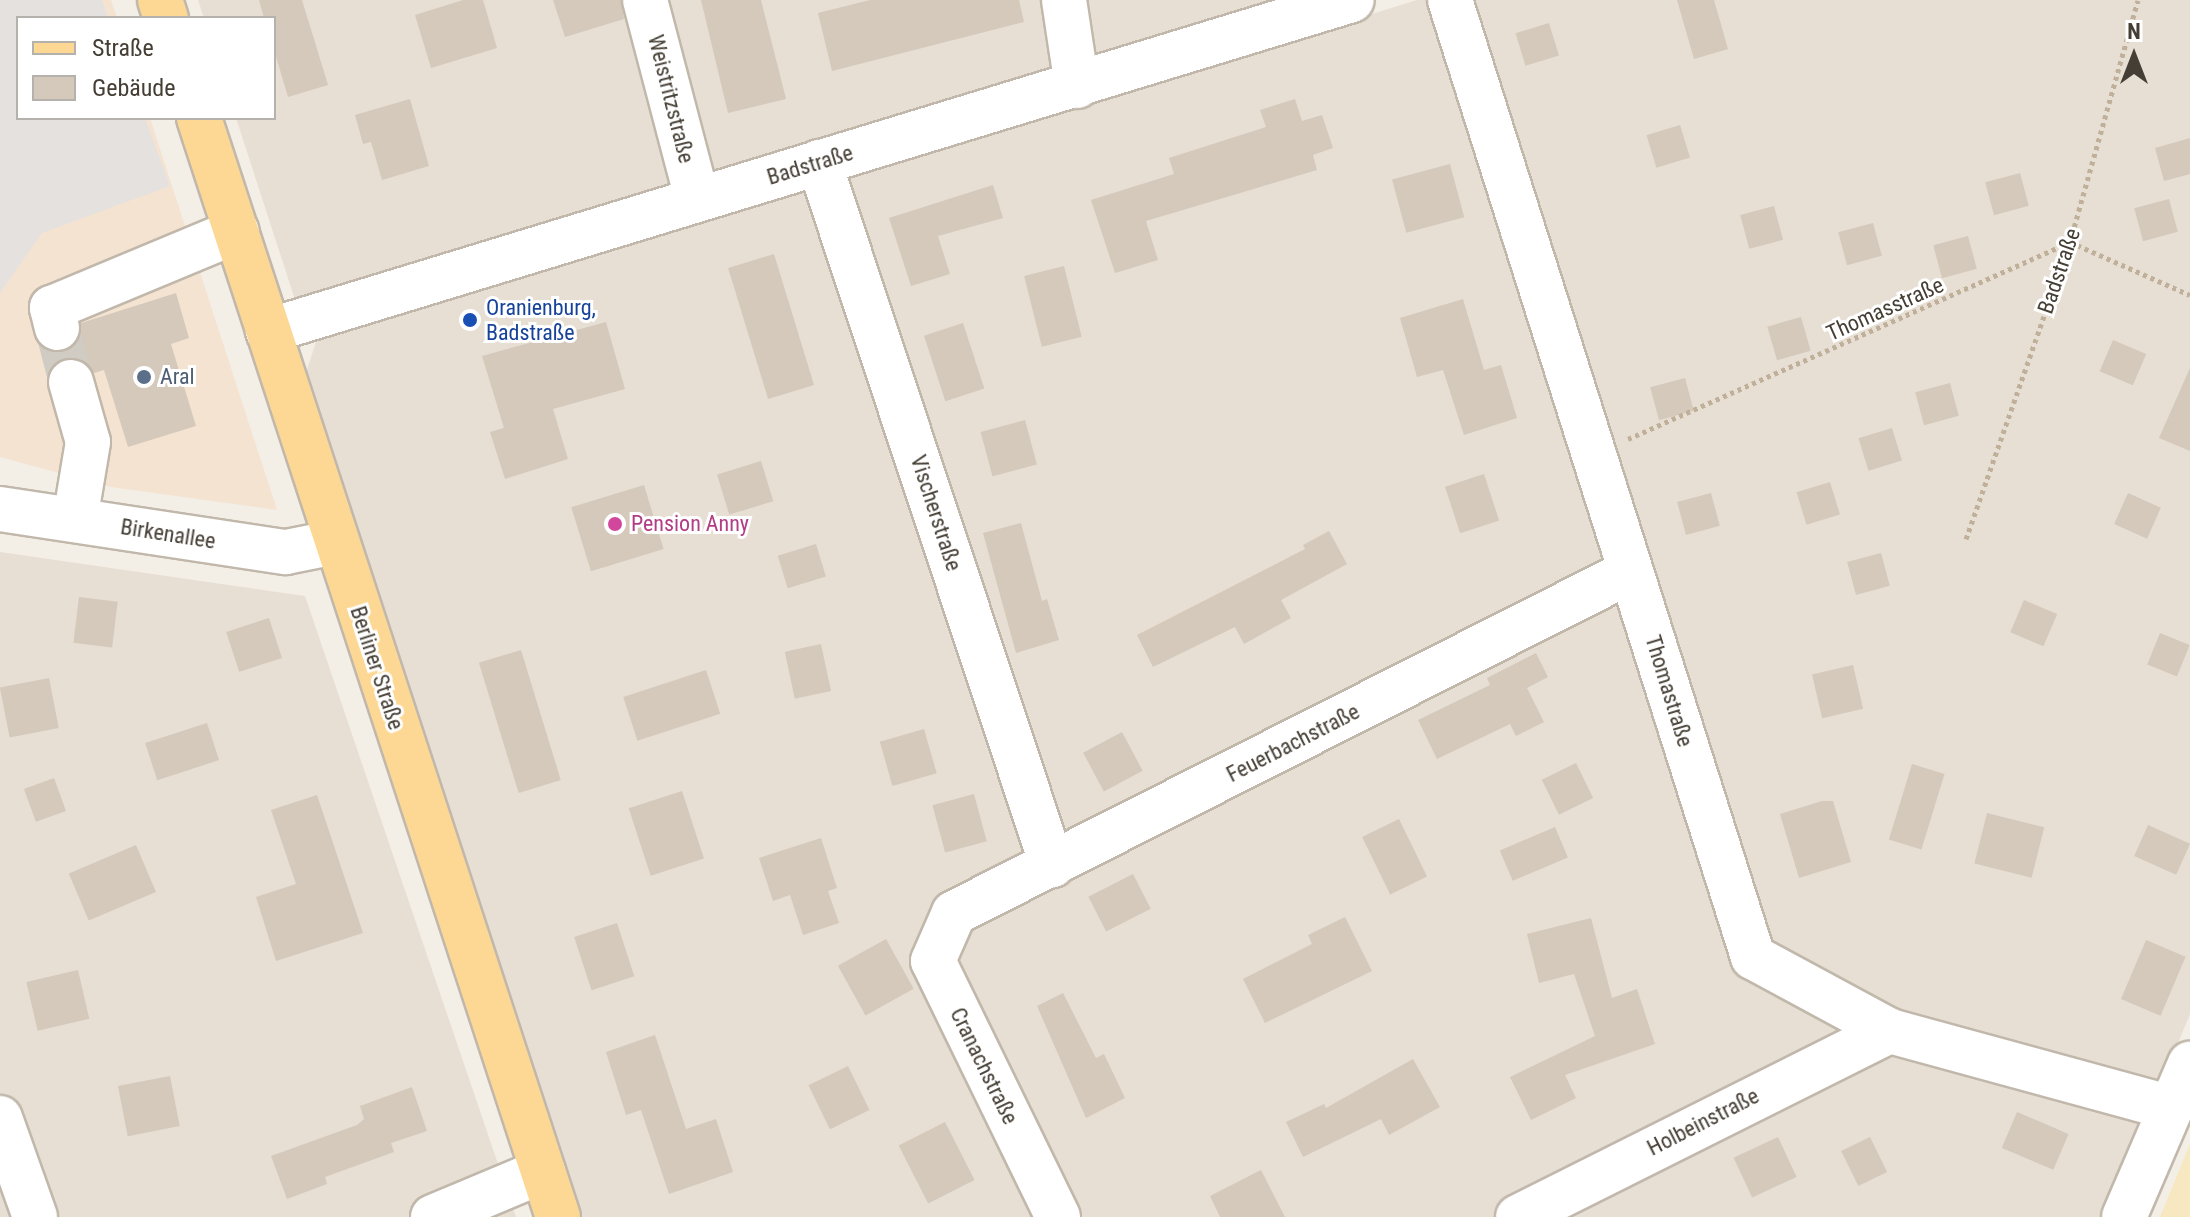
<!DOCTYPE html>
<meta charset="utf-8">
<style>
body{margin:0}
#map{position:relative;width:2190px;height:1217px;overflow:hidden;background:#f3eee6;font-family:"Roboto Condensed",sans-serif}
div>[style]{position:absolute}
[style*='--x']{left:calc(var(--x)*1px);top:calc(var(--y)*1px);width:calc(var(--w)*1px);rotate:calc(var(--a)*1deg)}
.residential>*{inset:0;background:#e7dfd4}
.commercial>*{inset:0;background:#f5e3d1}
.sand>*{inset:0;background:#f7e8c1}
.parking>*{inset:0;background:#e4e1de}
.building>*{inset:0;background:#d4c9bb;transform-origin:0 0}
.minor-tunnel>*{height:44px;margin-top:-22px;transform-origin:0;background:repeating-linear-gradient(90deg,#d0cbc3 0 44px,transparent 0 66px)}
.path>*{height:5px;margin-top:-2.5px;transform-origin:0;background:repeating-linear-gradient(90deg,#c0b09a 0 4px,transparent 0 8px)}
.roads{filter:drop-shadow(2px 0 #c1b8ab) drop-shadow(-2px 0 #c1b8ab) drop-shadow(0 2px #c1b8ab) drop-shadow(0 -2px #c1b8ab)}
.minor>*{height:44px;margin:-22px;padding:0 22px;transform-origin:22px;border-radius:22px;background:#fff}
.major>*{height:44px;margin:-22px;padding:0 22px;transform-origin:22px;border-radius:22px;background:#fdd895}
.dots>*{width:22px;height:22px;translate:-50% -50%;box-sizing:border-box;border:4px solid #fff;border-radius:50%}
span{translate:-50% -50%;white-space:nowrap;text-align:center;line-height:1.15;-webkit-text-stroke:6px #fff;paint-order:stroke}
.street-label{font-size:22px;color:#453e35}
.transit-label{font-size:22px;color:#164399}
.left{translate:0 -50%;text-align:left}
.service-label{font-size:22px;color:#4e5e75}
.hotel-label{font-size:22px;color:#b23c85}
.legend{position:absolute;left:16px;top:16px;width:260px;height:104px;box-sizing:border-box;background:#fff;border:2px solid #b5b2ae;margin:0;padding:10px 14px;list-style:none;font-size:24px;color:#453e35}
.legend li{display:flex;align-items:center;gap:16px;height:40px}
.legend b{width:40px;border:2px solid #b5b2ae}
.north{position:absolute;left:2094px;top:16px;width:80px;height:80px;-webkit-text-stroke:6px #fff;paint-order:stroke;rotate:0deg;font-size:22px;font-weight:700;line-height:32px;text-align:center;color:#453e35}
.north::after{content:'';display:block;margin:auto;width:28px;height:36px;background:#453e35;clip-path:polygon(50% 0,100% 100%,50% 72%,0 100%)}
</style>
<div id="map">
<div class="residential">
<i style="clip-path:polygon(198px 0,1276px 0,682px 186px,299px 312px,236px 118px,274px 118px,274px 18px,204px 18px)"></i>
<i style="clip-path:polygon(1417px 0,2190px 0,2190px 1014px,2106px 1217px,578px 1217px,303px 382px,316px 342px)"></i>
<i style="clip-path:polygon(0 552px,305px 596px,516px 1217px,0 1217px)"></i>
</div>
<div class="commercial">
<i style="clip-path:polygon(0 0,111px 0,117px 18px,18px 18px,18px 118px,150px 118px,277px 510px,111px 487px,0 457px)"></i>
</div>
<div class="sand">
<i style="clip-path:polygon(2190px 1144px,2190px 1217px,2160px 1217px)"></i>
</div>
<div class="parking">
<i style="clip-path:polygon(0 0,102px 0,108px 18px,18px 18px,18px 118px,145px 118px,170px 186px,42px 233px,0 293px)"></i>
</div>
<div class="building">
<i style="clip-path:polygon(259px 0,302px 0,328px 85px,288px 97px,274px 50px,274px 18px,264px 18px)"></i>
<i style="clip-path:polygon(463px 0,483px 0,497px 48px,431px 68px,415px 15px)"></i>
<i style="clip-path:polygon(553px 0,621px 0,624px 19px,565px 37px)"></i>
<i style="clip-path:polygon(701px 0,761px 0,786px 99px,728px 113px)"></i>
<i style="clip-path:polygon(870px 0,1019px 0,1024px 22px,832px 71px,818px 13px)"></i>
<i style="clip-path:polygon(1677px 0,1714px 0,1728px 49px,1694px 59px)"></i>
<i style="left:1549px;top:23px;width:34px;height:35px;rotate:73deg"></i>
<i style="clip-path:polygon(410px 99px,429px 166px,382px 180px,371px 142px,363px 144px,355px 115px)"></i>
<i style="clip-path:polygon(1295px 99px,1302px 121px,1322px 115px,1333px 148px,1313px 155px,1317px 170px,1146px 221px,1158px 260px,1115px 273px,1091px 200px,1174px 174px,1169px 158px,1266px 127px,1260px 110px)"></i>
<i style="left:1680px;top:125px;width:34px;height:35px;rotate:73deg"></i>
<i style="clip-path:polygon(2190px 138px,2190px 174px,2164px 181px,2155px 148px)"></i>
<i style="left:1450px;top:164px;width:55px;height:60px;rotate:75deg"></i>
<i style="left:2020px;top:173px;width:34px;height:36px;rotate:75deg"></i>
<i style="clip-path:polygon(993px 185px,1003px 218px,938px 236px,950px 274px,911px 286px,889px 218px)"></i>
<i style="left:2169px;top:199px;width:34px;height:36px;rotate:75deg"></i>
<i style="left:1774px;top:206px;width:35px;height:35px;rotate:75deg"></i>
<i style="left:1873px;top:223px;width:34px;height:36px;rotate:75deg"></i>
<i style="left:1968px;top:236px;width:34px;height:36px;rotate:75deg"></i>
<i style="left:774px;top:254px;width:137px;height:48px;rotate:73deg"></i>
<i style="left:1064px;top:266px;width:73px;height:41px;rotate:76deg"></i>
<i style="clip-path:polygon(176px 293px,189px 338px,171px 344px,196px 426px,128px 447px,104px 370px,94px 373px,76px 358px,63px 358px,50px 370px,43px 348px,64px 352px,75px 345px,81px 323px)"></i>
<i style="clip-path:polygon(1463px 299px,1484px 370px,1501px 365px,1517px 418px,1464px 435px,1443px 370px,1417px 377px,1400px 318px)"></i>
<i style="left:1801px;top:317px;width:35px;height:35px;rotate:74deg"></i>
<i style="clip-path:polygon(606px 322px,625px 389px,553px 409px,568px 459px,505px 479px,490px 432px,504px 428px,482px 356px)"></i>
<i style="left:963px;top:323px;width:69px;height:41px;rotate:72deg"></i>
<i style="left:2113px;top:340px;width:36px;height:34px;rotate:23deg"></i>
<i style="clip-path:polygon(2190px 368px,2190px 451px,2159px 438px)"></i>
<i style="left:1685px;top:378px;width:34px;height:36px;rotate:75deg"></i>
<i style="left:1950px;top:383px;width:34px;height:36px;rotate:75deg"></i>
<i style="left:1025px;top:420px;width:46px;height:46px;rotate:75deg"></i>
<i style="left:1892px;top:428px;width:34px;height:35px;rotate:73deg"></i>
<i style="left:761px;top:461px;width:42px;height:46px;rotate:73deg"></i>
<i style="left:1484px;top:474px;width:49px;height:41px;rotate:72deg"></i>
<i style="left:1830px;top:482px;width:34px;height:35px;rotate:73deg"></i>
<i style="left:644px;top:485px;width:67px;height:76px;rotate:73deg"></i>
<i style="left:1711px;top:493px;width:34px;height:35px;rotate:75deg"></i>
<i style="left:2128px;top:493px;width:36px;height:34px;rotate:24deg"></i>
<i style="clip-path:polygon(1021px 523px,1042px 601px,1047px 599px,1059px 640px,1016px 653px,983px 533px)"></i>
<i style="clip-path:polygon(1329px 531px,1347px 564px,1281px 600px,1291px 618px,1244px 644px,1235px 627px,1153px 667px,1137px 635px,1305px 549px,1303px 545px)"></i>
<i style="left:816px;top:544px;width:34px;height:40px;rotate:73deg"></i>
<i style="left:1881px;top:553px;width:34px;height:35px;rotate:75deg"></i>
<i style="left:79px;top:597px;width:39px;height:46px;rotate:7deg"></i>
<i style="left:2024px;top:600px;width:36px;height:35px;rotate:23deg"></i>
<i style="left:269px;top:618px;width:42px;height:45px;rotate:72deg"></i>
<i style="left:2160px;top:633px;width:32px;height:34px;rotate:22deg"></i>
<i style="left:821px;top:644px;width:48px;height:37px;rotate:78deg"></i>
<i style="left:521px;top:650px;width:136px;height:44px;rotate:73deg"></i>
<i style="clip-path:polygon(1536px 653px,1548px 677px,1527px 688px,1544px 722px,1516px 736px,1510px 724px,1437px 759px,1418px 720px,1490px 685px,1487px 678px)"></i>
<i style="left:1853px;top:665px;width:45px;height:42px;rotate:77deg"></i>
<i style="left:706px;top:670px;width:46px;height:87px;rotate:72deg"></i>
<i style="left:49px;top:678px;width:51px;height:50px;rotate:79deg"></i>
<i style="left:207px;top:723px;width:39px;height:65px;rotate:72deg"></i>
<i style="left:924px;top:729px;width:46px;height:46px;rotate:74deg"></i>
<i style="left:1122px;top:732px;width:44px;height:44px;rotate:62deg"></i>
<i style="left:1576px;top:763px;width:39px;height:38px;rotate:64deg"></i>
<i style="left:1912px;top:764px;width:34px;height:79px;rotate:17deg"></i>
<i style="left:54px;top:778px;width:35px;height:32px;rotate:70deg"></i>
<i style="left:682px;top:791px;width:71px;height:56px;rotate:72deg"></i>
<i style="left:974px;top:794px;width:49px;height:43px;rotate:75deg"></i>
<i style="clip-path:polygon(317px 795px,363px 933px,276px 961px,256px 897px,296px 884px,271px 810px)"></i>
<i style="clip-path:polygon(1822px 801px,1833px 801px,1851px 862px,1799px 878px,1780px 814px)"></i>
<i style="left:1987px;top:813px;width:59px;height:52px;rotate:14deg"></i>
<i style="left:1399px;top:819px;width:64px;height:41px;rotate:64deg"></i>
<i style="left:2148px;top:825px;width:46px;height:34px;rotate:24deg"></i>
<i style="left:1555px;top:827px;width:33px;height:60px;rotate:67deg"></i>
<i style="clip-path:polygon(821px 838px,837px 888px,828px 891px,839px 923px,803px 935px,790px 895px,773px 901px,759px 858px)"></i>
<i style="left:136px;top:845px;width:51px;height:73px;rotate:67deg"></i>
<i style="left:1133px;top:874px;width:39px;height:50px;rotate:63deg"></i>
<i style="clip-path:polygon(1345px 917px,1372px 971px,1265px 1023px,1243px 979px,1312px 944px,1308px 935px)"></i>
<i style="clip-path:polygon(1591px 918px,1612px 998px,1637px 989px,1655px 1044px,1565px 1075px,1576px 1098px,1531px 1120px,1510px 1077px,1595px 1036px,1574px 974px,1539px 983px,1527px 934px)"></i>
<i style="left:617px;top:923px;width:56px;height:45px;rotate:72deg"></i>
<i style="left:886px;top:939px;width:57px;height:55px;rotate:61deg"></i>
<i style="left:2146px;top:940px;width:43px;height:64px;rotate:23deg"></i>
<i style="left:78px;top:970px;width:50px;height:53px;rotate:77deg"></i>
<i style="clip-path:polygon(1063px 993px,1096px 1058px,1104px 1054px,1125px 1098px,1086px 1118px,1037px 1006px)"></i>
<i style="clip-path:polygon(655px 1035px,686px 1129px,716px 1119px,733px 1172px,669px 1194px,641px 1110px,626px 1115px,606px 1052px)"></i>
<i style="clip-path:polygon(1413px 1059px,1440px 1107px,1389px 1135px,1381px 1119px,1303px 1157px,1286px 1122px,1324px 1104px,1326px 1108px)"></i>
<i style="left:848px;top:1066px;width:49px;height:44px;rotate:64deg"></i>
<i style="left:170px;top:1076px;width:51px;height:53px;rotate:79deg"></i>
<i style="clip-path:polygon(412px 1087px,427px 1131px,391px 1143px,394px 1152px,325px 1177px,327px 1184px,287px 1199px,271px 1156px,357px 1125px,364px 1119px,360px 1106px)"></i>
<i style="left:2017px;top:1112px;width:56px;height:39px;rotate:23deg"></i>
<i style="left:945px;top:1122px;width:65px;height:52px;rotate:63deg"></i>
<i style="left:1778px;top:1137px;width:44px;height:49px;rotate:65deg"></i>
<i style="left:1870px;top:1137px;width:39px;height:32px;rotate:64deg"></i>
<i style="clip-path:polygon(1261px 1170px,1285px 1217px,1220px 1217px,1210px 1196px)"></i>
</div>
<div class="minor-tunnel">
<i style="--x:57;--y:328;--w:56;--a:75.5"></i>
</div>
<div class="path">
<i style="--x:1628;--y:439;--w:484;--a:-24"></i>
<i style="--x:2070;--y:242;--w:131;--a:23.8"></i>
<i style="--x:1966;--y:539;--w:315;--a:-70.7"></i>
<i style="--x:2070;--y:242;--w:251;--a:-74.3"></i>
</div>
<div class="roads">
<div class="minor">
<i style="--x:645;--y:0;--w:205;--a:75.3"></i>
<i style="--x:1064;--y:0;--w:87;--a:81.4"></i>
<i style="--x:1450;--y:0;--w:1004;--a:72.43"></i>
<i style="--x:1753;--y:957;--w:156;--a:28.4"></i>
<i style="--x:1890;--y:1031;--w:291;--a:15.3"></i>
<i style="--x:819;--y:162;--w:741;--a:71.66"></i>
<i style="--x:57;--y:328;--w:21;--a:-104"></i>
<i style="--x:52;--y:308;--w:200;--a:-22.6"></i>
<i style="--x:268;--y:331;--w:1133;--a:-16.98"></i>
<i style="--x:71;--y:382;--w:62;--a:74.2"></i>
<i style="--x:88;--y:442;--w:79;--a:99.5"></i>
<i style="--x:0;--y:509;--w:289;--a:8.6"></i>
<i style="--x:286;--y:552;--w:51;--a:-11.3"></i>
<i style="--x:0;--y:1118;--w:105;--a:70.5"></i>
<i style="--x:433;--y:1217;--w:119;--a:-22.7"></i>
<i style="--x:1058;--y:1217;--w:285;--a:-116"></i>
<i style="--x:933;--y:961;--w:52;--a:-66.4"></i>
<i style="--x:954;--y:913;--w:758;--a:-26.8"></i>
<i style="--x:1518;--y:1217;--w:416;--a:-26.6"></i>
<i style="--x:2124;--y:1217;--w:167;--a:-66.7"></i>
</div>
<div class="major">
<i style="--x:160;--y:0;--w:19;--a:72"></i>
<i style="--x:199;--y:118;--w:1156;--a:71.91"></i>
</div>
</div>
<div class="dots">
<i style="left:470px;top:320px;background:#1a4fb4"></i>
<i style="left:144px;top:377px;background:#5c6f8a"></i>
<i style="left:615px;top:524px;background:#d1479c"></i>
</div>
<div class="street-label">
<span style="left:671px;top:99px;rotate:76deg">Weistritzstraße</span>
<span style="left:810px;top:165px;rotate:-17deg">Badstraße</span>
<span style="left:2059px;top:271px;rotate:-71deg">Badstraße</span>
<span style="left:1885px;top:309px;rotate:-24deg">Thomasstraße</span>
<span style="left:936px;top:513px;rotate:72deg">Vischerstraße</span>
<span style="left:168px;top:534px;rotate:9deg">Birkenallee</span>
<span style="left:377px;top:668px;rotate:72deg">Berliner Straße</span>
<span style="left:1669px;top:691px;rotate:73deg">Thomastraße</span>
<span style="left:1293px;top:743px;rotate:-27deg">Feuerbachstraße</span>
<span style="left:984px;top:1066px;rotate:64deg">Cranachstraße</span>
<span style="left:1703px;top:1122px;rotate:-27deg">Holbeinstraße</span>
</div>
<div class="transit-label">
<span class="left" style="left:486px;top:320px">Oranienburg,<br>Badstraße</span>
</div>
<div class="service-label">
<span class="left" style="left:160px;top:377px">Aral</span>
</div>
<div class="hotel-label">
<span class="left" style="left:631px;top:524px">Pension Anny</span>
</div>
<ul class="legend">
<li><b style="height:10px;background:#fdd895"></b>Straße</li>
<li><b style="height:22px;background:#d4c9bb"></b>Gebäude</li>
</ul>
<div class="north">N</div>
</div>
